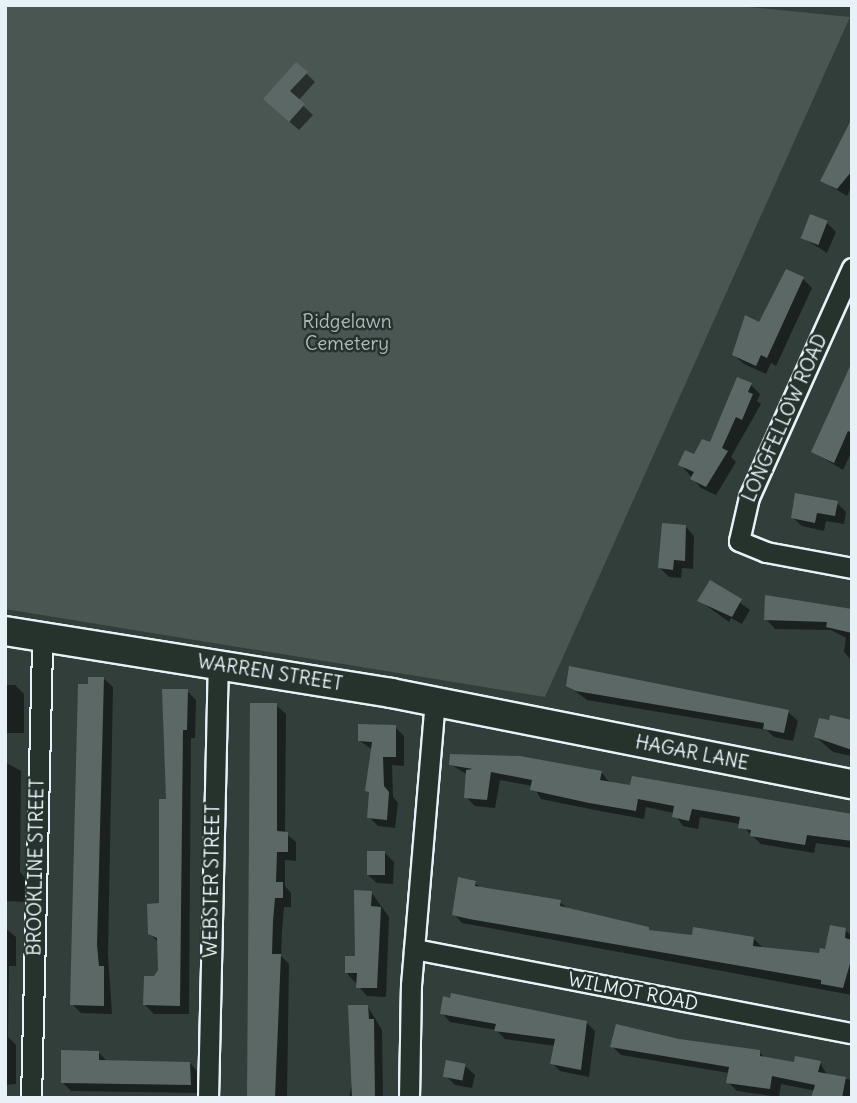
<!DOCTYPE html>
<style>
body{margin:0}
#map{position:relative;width:857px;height:1103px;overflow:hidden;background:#323e39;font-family:Delius,sans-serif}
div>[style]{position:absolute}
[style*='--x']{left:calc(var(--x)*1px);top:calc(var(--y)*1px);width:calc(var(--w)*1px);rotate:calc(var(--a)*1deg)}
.green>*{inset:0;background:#495651}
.shadow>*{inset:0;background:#0007}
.building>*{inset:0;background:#5c6865;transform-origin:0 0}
.roads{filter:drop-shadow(2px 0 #e8f1f8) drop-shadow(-2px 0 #e8f1f8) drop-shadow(0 2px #e8f1f8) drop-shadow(0 -2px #e8f1f8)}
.street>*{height:19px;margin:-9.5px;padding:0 9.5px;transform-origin:9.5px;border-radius:9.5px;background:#26332d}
.secondary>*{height:28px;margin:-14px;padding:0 14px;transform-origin:14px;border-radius:14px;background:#26332d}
span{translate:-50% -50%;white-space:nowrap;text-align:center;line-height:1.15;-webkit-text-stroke:5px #26332d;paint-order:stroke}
.park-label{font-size:19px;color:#b0bbbe}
.street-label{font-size:19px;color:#e8f1f8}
.frame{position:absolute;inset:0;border:7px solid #e8f1f8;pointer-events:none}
</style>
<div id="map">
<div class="green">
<i style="clip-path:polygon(5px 5px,728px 5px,850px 17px,545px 697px,5px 609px)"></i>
</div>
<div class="shadow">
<i style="clip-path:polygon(306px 73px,315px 82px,298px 101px,313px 115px,299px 130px,274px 108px)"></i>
<i style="clip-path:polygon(852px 127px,852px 185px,847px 196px,822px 181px)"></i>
<i style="clip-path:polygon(827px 223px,836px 232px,827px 253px,802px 237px)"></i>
<i style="clip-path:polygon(803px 279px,812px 288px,776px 366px,771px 363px,766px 374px,744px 364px,734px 355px)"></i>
<i style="clip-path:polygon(852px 367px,852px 451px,843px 470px,813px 452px)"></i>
<i style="clip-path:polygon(751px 385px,760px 394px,757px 401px,761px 404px,731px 457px,736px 462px,716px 495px,701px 488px,680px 464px,710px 445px)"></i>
<i style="clip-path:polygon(837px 503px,846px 512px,844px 524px,826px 521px,824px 531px,802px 526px,792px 517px)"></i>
<i style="clip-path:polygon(685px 526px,694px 536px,693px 569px,682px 568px,681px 578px,669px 577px,659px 567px)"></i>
<i style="clip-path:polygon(711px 582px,750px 610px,742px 624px,731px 618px,729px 622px,700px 601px)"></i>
<i style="clip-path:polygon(852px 610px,852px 661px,844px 652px,846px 638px,831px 630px,775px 629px,766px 619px)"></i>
<i style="clip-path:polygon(103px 678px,113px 687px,108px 955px,112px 1014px,81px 1013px,72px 1004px,90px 686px)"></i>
<i style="clip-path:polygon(5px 685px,15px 685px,24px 694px,24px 733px,5px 733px)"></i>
<i style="clip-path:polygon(567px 685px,788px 712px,798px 721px,793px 741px,774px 737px,767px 730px,587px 700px)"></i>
<i style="clip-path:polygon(187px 691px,196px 700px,195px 738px,191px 738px,189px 1014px,154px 1014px,145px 1005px,160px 971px,159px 943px,150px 934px,161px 905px,168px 801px)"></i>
<i style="clip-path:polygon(276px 705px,286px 714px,285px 833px,296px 842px,296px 861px,285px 860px,285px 886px,291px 893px,291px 907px,284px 907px,282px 931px,281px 956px,289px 964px,287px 1098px,249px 1098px)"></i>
<i style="clip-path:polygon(852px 722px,852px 756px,833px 752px,816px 737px)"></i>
<i style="clip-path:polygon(395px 727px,404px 736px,404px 766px,392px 765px,393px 797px,398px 803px,395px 828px,378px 826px,369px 817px,371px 795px,367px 791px,373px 750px,360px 741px)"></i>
<i style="clip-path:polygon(5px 762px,21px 771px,20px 872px,27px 880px,26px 902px,5px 901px)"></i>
<i style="clip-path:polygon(450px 764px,601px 772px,610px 783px,852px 815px,852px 848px,816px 843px,814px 853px,761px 844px,740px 824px,700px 817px,698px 829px,683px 826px,674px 813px,646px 807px,644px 819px,600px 811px,541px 799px,533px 786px,500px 780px,495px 808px,475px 806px,466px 797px,468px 775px)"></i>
<i style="clip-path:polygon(385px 853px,394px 862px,393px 884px,377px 883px,367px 874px)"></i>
<i style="clip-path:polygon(475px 883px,482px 889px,560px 902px,569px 910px,653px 933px,754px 939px,762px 947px,820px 955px,845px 930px,852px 936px,852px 995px,462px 923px,454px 914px)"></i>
<i style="clip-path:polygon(371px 892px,389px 917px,386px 997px,367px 996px,346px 972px,357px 958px)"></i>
<i style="clip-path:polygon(5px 928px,16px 937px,16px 966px,9px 966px,8px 1037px,16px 1045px,16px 1084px,5px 1085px)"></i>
<i style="clip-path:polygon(368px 1007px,382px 1030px,383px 1098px,349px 1098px)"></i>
<i style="clip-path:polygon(442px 1013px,586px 1022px,595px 1031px,589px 1077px,560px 1071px,552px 1063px,556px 1046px,505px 1039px,496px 1030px,450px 1022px)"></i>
<i style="clip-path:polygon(679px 1041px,759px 1052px,766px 1059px,795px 1064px,820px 1063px,828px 1076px,852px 1080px,852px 1098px,781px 1084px,779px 1097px,737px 1091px,728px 1082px,729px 1073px,621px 1055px,612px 1046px)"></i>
<i style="clip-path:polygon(98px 1052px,107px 1061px,190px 1063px,198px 1072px,199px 1093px,71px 1091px,62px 1082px)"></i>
<i style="clip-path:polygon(465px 1066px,475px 1075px,472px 1088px,455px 1085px,446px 1076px)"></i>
</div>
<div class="building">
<i style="clip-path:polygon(296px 62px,308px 72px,290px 91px,305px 104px,289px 122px,263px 99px)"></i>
<i style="clip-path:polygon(852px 118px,852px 171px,837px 189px,820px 181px)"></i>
<i style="left:810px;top:214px;width:19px;height:26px;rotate:21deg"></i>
<i style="clip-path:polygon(786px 269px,804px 277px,767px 358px,761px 355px,756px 366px,732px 355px,745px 315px,759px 322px)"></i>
<i style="clip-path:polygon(852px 362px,852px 433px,848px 431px,834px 463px,811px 452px)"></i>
<i style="clip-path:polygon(737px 377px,752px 383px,748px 392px,753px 394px,742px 420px,736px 417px,722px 448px,728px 451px,706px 487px,690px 479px,694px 472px,678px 465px,685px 450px,694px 454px,702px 439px,710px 442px)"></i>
<i style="clip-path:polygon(795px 493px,838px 501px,835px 516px,817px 513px,815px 523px,791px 518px)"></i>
<i style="clip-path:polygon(662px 523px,686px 525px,685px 561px,674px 560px,673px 570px,658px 568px)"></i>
<i style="clip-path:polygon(710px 580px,742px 599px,732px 617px,697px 601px)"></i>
<i style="clip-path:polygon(765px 595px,852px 609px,852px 633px,826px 627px,827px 622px,764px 620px)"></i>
<i style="clip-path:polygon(569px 666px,789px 710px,784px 733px,763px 729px,764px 723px,576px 691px,566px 686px)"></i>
<i style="clip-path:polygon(88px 677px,104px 677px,97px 945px,99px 966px,104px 966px,104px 1006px,70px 1005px,78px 684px,88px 684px)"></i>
<i style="clip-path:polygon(162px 689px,188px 689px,187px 730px,183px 730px,180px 1006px,143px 1005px,144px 976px,154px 976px,158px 970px,157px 938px,148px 934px,147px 904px,159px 903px,159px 799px,166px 799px)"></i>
<i style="clip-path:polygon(250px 703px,277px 703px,277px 831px,288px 832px,288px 852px,277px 852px,276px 882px,283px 882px,283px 898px,275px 898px,273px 921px,272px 954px,281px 954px,275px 1098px,247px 1098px)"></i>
<i style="clip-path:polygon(830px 715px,852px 720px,852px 750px,814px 737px,819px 718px,829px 720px)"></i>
<i style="clip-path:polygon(358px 724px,396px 725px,396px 757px,383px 757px,384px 786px,389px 792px,387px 820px,367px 818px,369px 792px,365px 791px,372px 742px,358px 741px)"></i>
<i style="clip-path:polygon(450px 754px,520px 756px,602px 771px,600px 780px,630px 785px,632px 776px,852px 814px,852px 841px,807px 835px,805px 845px,750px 836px,751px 830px,738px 828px,740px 817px,692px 809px,689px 821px,672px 817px,674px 806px,638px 799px,636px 811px,589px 803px,530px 790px,532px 780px,491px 772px,487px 800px,464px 798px,466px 770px,473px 769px,449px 765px)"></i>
<i style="left:367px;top:851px;width:18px;height:24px"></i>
<i style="clip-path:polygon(458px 877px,476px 881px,475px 886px,561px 900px,560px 906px,649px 927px,649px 930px,692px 935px,693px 927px,754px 937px,753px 946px,819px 953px,820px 948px,825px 949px,830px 925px,846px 928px,845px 938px,852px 940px,852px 957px,843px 988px,821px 984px,821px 980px,469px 919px,452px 915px)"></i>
<i style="clip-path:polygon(354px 890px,372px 891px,371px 906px,381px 907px,377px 988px,356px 988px,357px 973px,345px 973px,345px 956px,355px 956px)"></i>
<i style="clip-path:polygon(451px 993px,587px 1021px,581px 1070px,550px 1064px,555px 1039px,494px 1031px,496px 1024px,440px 1014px,443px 996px,450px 998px)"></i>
<i style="clip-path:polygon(348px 1005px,368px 1005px,369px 1019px,374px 1019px,375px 1098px,352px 1098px)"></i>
<i style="clip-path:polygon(616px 1024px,679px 1039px,760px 1050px,760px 1056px,794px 1062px,795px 1056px,821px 1061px,818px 1072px,846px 1077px,842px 1098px,811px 1098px,815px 1085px,772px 1076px,770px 1089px,726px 1083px,729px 1067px,610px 1047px)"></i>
<i style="clip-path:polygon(61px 1050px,99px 1051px,99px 1060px,190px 1062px,191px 1085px,61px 1083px)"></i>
<i style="left:446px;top:1060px;width:20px;height:17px;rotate:11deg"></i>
</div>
<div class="roads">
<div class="street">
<i style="--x:852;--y:268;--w:251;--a:114.2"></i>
<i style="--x:749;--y:497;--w:45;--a:102.8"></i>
<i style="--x:739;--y:541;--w:29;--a:22"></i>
<i style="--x:766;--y:552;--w:87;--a:10.5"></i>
<i style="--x:414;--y:949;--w:446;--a:10.9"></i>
<i style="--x:31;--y:1098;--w:461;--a:-88.6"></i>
<i style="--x:208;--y:1098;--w:433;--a:-88.7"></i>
<i style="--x:409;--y:1098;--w:113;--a:-89"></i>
<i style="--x:411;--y:985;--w:284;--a:-85.2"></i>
</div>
<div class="secondary">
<i style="--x:5;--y:631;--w:391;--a:9.1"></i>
<i style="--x:391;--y:693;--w:470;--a:11.2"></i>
</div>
</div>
<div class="park-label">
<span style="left:347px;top:333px">Ridgelawn<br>Cemetery</span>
</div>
<div class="street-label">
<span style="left:785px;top:418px;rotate:-66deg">LONGFELLOW ROAD</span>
<span style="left:270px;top:673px;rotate:9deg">WARREN STREET</span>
<span style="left:692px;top:753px;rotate:11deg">HAGAR LANE</span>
<span style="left:36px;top:867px;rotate:-89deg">BROOKLINE STREET</span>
<span style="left:212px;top:881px;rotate:-89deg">WEBSTER STREET</span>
<span style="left:633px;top:992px;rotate:11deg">WILMOT ROAD</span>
</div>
<div class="frame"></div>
</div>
